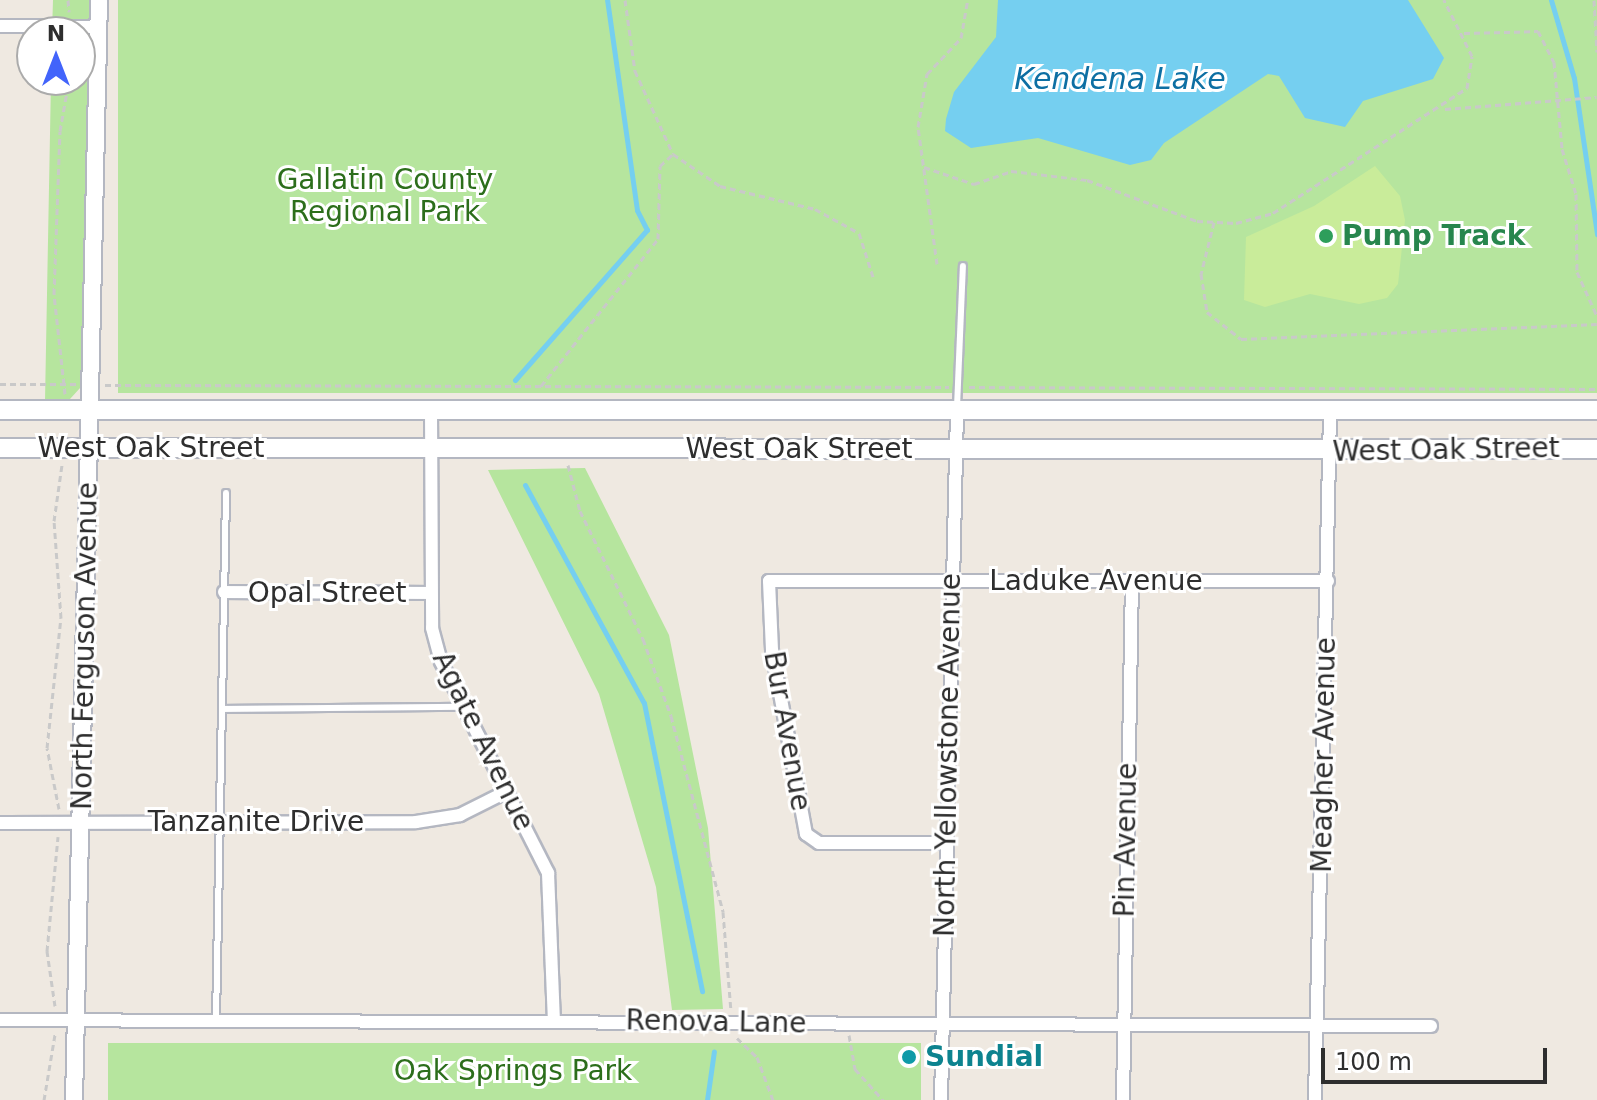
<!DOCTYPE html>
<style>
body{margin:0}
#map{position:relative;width:1597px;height:1100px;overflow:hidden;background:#efe9e1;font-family:"DejaVu Sans",sans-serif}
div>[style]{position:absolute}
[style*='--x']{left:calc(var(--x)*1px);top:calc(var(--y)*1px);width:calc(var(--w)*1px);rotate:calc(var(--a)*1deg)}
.green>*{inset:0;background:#b6e59e;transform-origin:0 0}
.pitch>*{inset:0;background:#c9ec9a}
.water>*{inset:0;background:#75cff0}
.stream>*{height:5px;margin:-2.5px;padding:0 2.5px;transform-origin:2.5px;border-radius:2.5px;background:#75cff0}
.path>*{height:3px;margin-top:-1.5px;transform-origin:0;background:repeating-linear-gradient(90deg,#c9c9c9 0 6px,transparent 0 10px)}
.roads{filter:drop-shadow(2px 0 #b4b7c1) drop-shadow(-2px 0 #b4b7c1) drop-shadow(0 2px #b4b7c1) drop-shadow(0 -2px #b4b7c1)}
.service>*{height:6px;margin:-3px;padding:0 3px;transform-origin:3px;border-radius:3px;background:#fff}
.minor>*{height:12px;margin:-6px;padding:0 6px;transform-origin:6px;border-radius:6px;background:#fff}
.tertiary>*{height:16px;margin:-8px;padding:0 8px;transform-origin:8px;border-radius:8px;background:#fff}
.secondary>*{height:18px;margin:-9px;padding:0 9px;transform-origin:9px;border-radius:9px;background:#fff}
.dots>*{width:22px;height:22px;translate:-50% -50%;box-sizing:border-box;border:4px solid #fff;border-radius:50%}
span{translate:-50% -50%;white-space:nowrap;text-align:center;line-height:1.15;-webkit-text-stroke:6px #fff;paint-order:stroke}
.park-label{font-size:28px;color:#2c6e1b}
.leisure-label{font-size:28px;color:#27864d;font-weight:700}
.left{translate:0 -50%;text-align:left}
.street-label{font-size:28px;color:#2e2e2e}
.culture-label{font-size:28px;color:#0d838f;font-weight:700}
.water-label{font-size:30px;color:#0d6fa3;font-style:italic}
.north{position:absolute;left:16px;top:16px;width:80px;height:80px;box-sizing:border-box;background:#fff;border:2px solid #ababab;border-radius:50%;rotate:0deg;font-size:22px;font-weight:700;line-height:32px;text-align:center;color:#2e2e2e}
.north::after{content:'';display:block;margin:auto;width:28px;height:36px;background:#4264fb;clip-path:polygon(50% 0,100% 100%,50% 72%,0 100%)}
.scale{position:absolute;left:1321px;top:1048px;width:226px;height:36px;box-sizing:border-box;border:4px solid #2e2e2e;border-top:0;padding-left:10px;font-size:24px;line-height:28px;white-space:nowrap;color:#2e2e2e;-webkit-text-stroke:6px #fff;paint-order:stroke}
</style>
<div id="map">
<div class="green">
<i style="clip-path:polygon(53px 0,95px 0,91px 376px,70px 399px,45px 401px,51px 80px,80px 80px,80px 32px,52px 32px)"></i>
<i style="left:118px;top:0;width:1479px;height:393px"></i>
<i style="clip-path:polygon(585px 468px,669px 635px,708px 828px,723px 1009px,672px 1010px,656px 887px,599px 694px,488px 470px)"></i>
<i style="left:921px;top:1043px;width:57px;height:813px;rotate:90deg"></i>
</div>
<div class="pitch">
<i style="clip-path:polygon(1375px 166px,1400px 196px,1405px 220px,1398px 284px,1387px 298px,1359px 304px,1310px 294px,1265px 307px,1244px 300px,1246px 237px,1314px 206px)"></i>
</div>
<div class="water">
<i style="clip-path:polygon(998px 0,1408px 0,1444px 58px,1433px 79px,1363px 101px,1345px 127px,1305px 118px,1279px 76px,1268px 74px,1164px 143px,1151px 160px,1130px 165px,1038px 138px,971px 148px,945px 131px,946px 119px,954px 92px,996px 37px)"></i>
</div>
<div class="stream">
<i style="--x:1551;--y:0;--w:81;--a:73.6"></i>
<i style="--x:1574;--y:78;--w:158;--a:81.6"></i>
<i style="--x:515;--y:380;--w:200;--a:-48.7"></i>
<i style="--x:647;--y:230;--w:22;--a:-117"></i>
<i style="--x:637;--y:210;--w:212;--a:-98.1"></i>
<i style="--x:525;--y:485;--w:248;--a:61.4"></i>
<i style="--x:644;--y:703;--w:294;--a:78.6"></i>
<i style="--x:707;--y:1100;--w:49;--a:-81.9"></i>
</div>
<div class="path">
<i style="--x:68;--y:0;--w:12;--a:85"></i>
<i style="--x:625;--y:0;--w:72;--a:82"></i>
<i style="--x:635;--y:71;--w:91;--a:65.4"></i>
<i style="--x:673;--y:154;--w:57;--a:34.2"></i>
<i style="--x:720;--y:186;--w:98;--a:13.6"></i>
<i style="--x:815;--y:209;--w:50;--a:28.6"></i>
<i style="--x:859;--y:233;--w:46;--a:72.3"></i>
<i style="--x:1594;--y:0;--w:52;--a:86.7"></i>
<i style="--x:1464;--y:33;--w:74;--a:-1.5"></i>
<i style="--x:1538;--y:31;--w:35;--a:63"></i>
<i style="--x:1554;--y:62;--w:87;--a:84.7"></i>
<i style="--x:1562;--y:149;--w:47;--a:72.7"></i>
<i style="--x:1576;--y:194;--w:78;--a:89.3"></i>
<i style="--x:1577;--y:272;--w:48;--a:65.6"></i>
<i style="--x:1445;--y:109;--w:152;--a:-4.5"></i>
<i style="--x:924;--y:167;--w:53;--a:18.8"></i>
<i style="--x:974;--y:184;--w:39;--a:-19"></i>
<i style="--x:1011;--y:171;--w:77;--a:6.8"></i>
<i style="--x:1087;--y:180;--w:117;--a:20.4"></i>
<i style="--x:1197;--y:221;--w:39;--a:3"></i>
<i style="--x:1236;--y:223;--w:38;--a:-15"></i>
<i style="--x:1273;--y:213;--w:231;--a:-32.8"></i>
<i style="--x:1467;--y:88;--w:32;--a:-81"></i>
<i style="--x:1472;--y:56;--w:63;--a:-116.6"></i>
<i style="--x:1214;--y:222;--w:54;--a:104"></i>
<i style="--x:1201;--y:274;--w:38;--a:81"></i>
<i style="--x:1207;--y:312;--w:43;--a:38.5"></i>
<i style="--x:1241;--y:339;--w:356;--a:-2.4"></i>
<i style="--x:937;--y:264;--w:138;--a:-97.9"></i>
<i style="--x:918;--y:127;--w:54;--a:-80.4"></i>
<i style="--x:927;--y:74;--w:50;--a:-46.6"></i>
<i style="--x:961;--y:38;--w:39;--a:-80"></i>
<i style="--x:0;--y:384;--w:77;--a:0"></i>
<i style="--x:105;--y:385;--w:844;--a:0.14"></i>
<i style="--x:541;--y:386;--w:188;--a:-51.5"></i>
<i style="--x:658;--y:239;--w:73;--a:-88.4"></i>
<i style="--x:660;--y:166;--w:18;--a:-43"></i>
<i style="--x:969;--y:387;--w:628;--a:0.18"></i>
<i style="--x:65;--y:394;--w:101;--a:-96.3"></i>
<i style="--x:54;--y:294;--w:163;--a:-87.9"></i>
<i style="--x:60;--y:131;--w:52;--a:-80"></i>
<i style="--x:568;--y:465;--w:48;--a:75.4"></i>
<i style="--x:580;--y:511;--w:143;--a:63.8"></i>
<i style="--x:643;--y:639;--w:82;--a:70"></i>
<i style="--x:671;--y:716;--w:203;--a:75.1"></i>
<i style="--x:723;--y:912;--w:99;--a:85.4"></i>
<i style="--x:59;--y:809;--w:62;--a:-101.1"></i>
<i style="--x:47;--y:748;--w:131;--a:-83.9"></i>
<i style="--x:61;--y:618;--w:97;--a:-94.1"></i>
<i style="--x:54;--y:521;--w:57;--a:-81.9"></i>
<i style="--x:55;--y:1006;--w:56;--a:-98.3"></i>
<i style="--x:47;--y:951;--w:115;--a:-84.5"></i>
<i style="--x:849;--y:1035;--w:35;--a:80"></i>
<i style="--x:855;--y:1069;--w:42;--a:47.9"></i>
<i style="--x:737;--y:1038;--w:28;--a:44"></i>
<i style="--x:757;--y:1057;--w:46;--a:69.6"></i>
<i style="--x:44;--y:1100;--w:67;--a:-80.5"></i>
</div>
<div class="roads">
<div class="service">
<i style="--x:957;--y:407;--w:141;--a:-87.6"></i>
<i style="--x:222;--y:709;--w:241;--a:-0.5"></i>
<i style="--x:216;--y:1020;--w:527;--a:-88.91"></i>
</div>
<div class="minor">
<i style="--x:0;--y:26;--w:98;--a:0.6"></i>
<i style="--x:431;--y:410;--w:218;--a:89.7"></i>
<i style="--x:432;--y:628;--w:35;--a:75"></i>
<i style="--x:441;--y:662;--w:237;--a:63.1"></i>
<i style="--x:548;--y:873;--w:147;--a:87.7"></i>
<i style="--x:224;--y:592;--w:206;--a:0.3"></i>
<i style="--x:0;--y:823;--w:416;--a:-0.1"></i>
<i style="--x:416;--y:822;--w:45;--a:-9"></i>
<i style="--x:460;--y:815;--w:51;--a:-26.6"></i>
<i style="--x:946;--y:843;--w:127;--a:180"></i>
<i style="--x:819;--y:843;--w:16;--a:-145"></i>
<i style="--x:806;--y:834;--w:187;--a:-100.5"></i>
<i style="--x:772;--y:650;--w:69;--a:-92.5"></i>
<i style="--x:769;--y:581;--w:559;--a:0"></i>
<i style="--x:0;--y:1020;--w:1431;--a:0.24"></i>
<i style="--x:941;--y:1100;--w:690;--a:-88.67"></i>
<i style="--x:1123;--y:1100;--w:519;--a:-89.01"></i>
<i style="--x:1315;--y:1100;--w:690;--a:-88.75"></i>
</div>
<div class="tertiary">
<i style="--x:74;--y:1100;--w:1100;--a:-88.7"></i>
</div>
<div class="secondary">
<i style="--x:0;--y:410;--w:1597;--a:0"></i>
<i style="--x:0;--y:448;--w:1597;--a:0.04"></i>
</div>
</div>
<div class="dots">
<i style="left:1326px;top:236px;background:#2e9e5b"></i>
<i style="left:909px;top:1057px;background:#0f9aa8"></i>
</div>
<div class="park-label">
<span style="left:385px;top:196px">Gallatin County<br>Regional Park</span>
<span style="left:513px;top:1071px">Oak Springs Park</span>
</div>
<div class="leisure-label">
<span class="left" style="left:1342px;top:236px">Pump Track</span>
</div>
<div class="street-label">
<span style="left:151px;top:448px">West Oak Street</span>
<span style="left:799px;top:449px">West Oak Street</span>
<span style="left:1446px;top:450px;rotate:-1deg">West Oak Street</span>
<span style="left:1096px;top:581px">Laduke Avenue</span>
<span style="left:327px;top:593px">Opal Street</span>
<span style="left:85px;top:646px;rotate:-89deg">North Ferguson Avenue</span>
<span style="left:787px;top:731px;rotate:80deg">Bur Avenue</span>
<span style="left:483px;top:741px;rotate:64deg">Agate Avenue</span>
<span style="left:948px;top:755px;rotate:-89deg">North Yellowstone Avenue</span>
<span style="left:1324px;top:755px;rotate:-89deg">Meagher Avenue</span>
<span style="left:256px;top:822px">Tanzanite Drive</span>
<span style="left:1126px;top:840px;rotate:-89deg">Pin Avenue</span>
<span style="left:716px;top:1022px;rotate:1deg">Renova Lane</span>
</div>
<div class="culture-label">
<span class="left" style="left:925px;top:1057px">Sundial</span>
</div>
<div class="water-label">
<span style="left:1120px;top:79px">Kendena Lake</span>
</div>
<div class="north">N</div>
<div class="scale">100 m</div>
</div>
